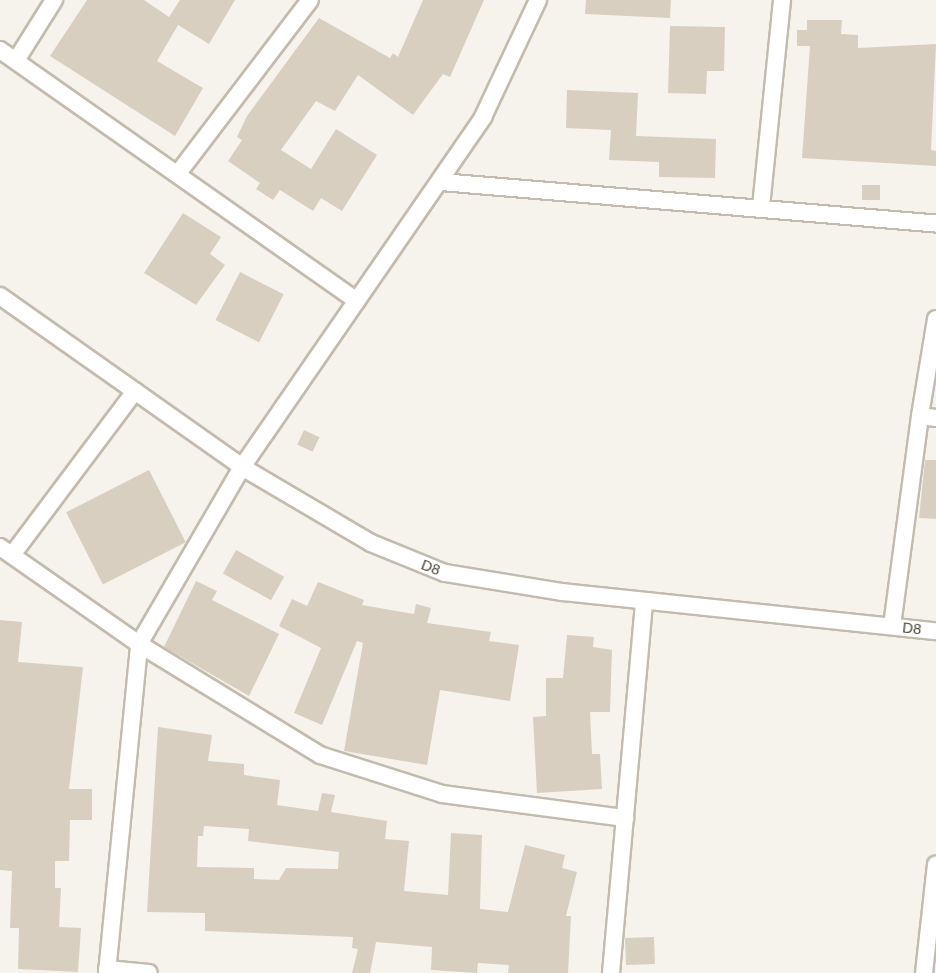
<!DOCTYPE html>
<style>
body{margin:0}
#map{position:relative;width:936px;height:973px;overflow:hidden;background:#f6f3ec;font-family:Helvetica,sans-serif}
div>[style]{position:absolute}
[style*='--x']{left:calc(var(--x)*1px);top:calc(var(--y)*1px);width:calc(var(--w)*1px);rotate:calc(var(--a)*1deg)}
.building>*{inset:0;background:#d8cfc1;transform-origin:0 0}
.roads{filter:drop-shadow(2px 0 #c2bbae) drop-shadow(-2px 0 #c2bbae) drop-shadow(0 2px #c2bbae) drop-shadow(0 -2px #c2bbae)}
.minor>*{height:16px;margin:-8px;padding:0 8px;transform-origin:8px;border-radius:8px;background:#fff}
span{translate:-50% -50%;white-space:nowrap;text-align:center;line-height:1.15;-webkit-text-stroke:4.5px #fff;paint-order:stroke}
.street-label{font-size:15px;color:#4b4439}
</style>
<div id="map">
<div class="building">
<i style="clip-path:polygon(87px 0,144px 0,169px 17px,180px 0,235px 0,209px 44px,178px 25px,157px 61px,203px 88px,175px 136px,50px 56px)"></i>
<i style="clip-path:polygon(423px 0,484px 0,450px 77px,443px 74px,413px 115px,358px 75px,335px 111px,316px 101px,281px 150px,311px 169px,336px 129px,377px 155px,342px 211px,321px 198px,313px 211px,280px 190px,273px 200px,256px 189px,260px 183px,228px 161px,242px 140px,237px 137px,247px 116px,319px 18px,390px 58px,393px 53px,398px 57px)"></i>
<i style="clip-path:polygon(586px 0,671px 0,670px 18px,585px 14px)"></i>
<i style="clip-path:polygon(807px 20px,842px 20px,841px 34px,858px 35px,858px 48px,936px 44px,931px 150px,936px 151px,936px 166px,802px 158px,810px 46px,797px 46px,797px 30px,807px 30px)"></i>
<i style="clip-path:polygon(670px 26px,725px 27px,724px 71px,707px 71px,706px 94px,668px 93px)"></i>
<i style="clip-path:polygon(567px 90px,638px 93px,636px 136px,716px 139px,715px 178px,659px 177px,659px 162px,609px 160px,611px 130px,566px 128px)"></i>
<i style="left:880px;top:185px;width:15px;height:18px;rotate:90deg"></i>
<i style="clip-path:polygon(183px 213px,221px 237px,210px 254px,225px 265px,196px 305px,144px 273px)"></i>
<i style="left:240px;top:272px;width:49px;height:54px;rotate:27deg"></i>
<i style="left:304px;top:430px;width:17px;height:16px;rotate:25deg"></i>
<i style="clip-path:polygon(925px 460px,936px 460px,936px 519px,919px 518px)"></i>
<i style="left:149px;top:470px;width:81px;height:93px;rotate:63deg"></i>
<i style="left:236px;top:550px;width:55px;height:27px;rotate:29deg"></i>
<i style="clip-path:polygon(196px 581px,217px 591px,212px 600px,279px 634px,249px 696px,164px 647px)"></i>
<i style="clip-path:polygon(318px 582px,364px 600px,362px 605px,414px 614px,416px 604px,431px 608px,427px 623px,491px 632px,489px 641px,519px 645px,510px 701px,440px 690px,427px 765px,344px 751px,363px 643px,357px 641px,322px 725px,294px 713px,321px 648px,279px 626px,292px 599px,307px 606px)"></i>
<i style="clip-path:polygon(0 620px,22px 622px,18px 662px,83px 667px,69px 789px,92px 789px,92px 820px,70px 820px,69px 861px,55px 861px,55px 888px,61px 888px,59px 927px,81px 928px,78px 972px,18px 969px,19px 928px,10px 928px,12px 871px,0 870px)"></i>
<i style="clip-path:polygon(567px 635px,594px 637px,593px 647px,612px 650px,610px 712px,590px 712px,592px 754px,600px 754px,602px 789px,537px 793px,533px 717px,546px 716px,546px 678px,563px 678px)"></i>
<i style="clip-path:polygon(evenodd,158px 727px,212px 735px,208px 761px,244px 764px,244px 775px,280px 780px,277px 805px,318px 811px,322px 793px,335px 795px,331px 812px,387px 821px,385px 839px,409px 841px,404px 891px,448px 895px,451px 833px,482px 835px,480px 909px,508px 912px,525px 845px,565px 855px,562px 868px,577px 872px,566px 916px,571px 916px,568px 973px,508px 973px,509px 965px,478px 963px,477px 973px,431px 970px,432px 947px,376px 942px,370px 973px,352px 973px,358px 949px,352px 948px,353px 937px,205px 931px,205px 913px,147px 912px,158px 727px,204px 826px,249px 829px,248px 841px,339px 852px,338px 869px,286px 868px,279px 880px,254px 879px,254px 868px,197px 867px,198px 836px,203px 836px,204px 826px)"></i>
<i style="left:654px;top:937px;width:27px;height:29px;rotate:88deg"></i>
</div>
<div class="roads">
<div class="minor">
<i style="--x:0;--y:50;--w:436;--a:35.1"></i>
<i style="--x:17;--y:59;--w:70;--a:-57.9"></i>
<i style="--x:179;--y:172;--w:216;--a:-52.7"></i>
<i style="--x:441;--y:182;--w:497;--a:4.8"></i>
<i style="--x:761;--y:207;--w:208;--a:-84.2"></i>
<i style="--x:0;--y:296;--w:296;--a:35.2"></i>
<i style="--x:242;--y:467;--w:150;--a:30.5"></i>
<i style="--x:371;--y:543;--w:80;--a:22.1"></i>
<i style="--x:445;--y:573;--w:119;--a:9.2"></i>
<i style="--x:562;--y:592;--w:376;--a:6"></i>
<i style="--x:936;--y:319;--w:98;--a:99.4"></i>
<i style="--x:920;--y:416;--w:16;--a:7"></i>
<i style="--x:0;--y:547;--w:169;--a:34.9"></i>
<i style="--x:139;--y:644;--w:212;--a:31.5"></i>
<i style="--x:320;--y:755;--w:128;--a:17.7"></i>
<i style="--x:442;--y:794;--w:185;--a:7.5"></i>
<i style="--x:12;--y:555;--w:205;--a:-53.1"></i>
<i style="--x:892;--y:626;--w:212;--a:-82.4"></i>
<i style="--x:107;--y:969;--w:42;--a:5.4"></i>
<i style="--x:107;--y:973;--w:331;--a:-84.4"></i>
<i style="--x:139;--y:644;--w:205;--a:-59.8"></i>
<i style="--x:242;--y:467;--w:425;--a:-55.4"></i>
<i style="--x:483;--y:117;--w:129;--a:-64.8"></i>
<i style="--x:611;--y:973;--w:373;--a:-84.9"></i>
<i style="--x:924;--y:973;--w:109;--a:-83.7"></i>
</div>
</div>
<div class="street-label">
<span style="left:431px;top:567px;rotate:21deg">D8</span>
<span style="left:912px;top:628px;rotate:6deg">D8</span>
</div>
</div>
